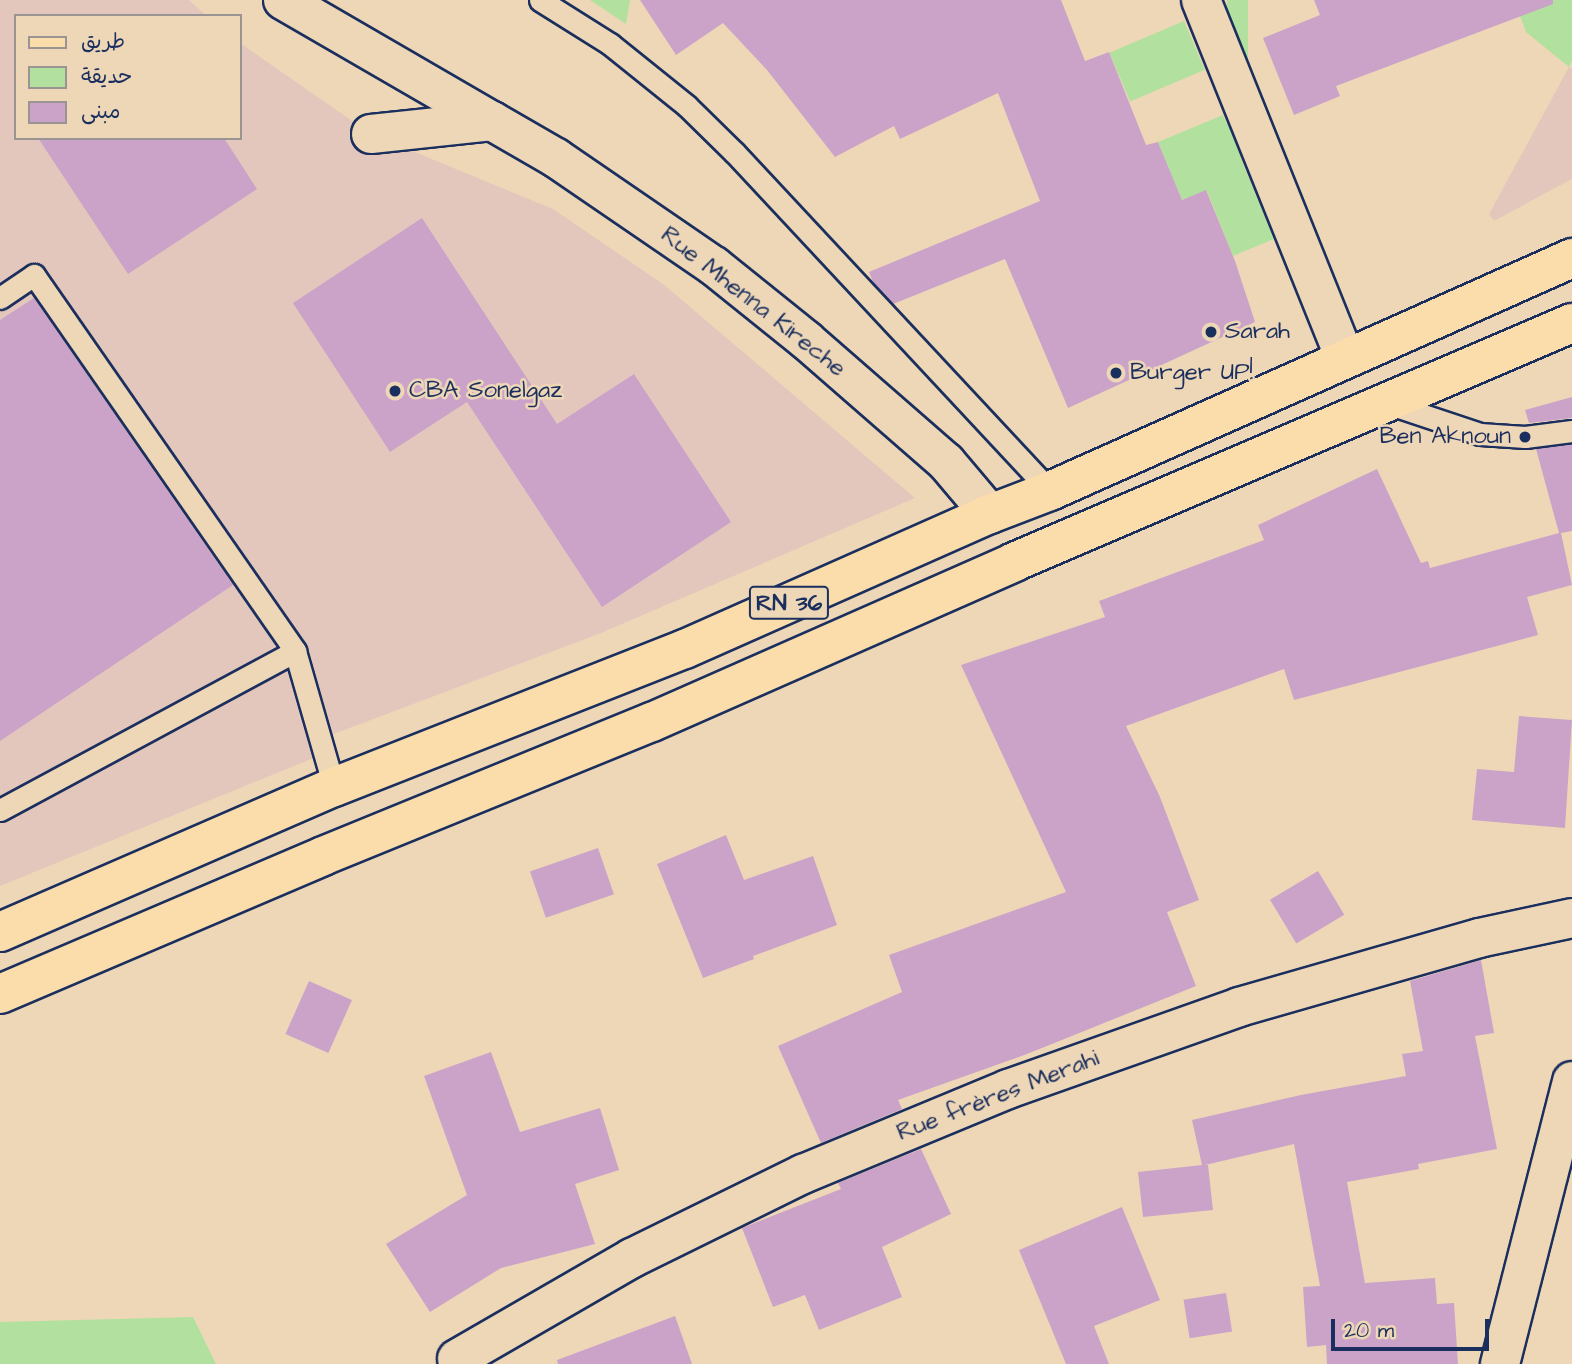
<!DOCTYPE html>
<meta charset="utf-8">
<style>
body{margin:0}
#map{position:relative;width:1572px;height:1364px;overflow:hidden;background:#eed7b7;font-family:"Architects Daughter","Playpen Sans Arabic",sans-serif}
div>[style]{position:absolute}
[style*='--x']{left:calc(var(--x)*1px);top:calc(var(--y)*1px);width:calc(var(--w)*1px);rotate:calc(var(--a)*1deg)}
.built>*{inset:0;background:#e4c7bc}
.green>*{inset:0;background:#b2e19f;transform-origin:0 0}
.building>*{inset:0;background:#cba3c9;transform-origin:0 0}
.roads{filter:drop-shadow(2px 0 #1b2f5e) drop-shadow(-2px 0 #1b2f5e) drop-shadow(0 2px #1b2f5e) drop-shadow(0 -2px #1b2f5e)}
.lane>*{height:21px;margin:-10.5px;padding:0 10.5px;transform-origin:10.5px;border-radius:10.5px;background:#eed7b7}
.street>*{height:38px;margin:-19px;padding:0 19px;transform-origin:19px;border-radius:19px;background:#eed7b7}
.primary>*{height:38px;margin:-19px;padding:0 19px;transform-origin:19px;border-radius:19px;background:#fbddab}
.dots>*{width:19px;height:19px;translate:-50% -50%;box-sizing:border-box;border:4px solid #eed7b7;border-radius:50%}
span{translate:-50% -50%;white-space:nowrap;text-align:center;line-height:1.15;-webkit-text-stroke:5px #eed7b7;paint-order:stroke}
.shield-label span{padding:2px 5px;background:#eed7b7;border:2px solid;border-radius:5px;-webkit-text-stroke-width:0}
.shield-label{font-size:23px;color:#1b2f5e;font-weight:700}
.street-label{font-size:24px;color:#1b2f5e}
.poi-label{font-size:24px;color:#1b2f5e}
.left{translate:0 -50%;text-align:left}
.right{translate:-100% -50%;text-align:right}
.legend{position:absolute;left:14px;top:14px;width:228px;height:126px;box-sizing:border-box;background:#eed7b7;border:2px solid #9a9493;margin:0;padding:9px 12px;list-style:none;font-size:21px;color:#1b2f5e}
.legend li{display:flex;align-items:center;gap:14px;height:35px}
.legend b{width:35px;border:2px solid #9a9493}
.scale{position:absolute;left:1331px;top:1319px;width:158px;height:32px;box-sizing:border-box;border:4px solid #1b2f5e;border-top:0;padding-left:9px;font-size:21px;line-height:24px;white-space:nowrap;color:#1b2f5e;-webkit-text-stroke:5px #eed7b7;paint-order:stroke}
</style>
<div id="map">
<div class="built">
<i style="clip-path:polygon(0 0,189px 0,207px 16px,16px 16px,16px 138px,240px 138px,240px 43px,371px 134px,553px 209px,663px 284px,915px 498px,601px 633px,331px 735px,326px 753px,0 886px)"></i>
<i style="clip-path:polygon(1569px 67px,1572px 69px,1572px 179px,1494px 221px,1489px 214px)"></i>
</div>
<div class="green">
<i style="clip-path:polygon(590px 0,630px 0,626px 24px)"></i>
<i style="left:1227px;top:0;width:21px;height:157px"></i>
<i style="clip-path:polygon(1514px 0,1572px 0,1572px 61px,1569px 67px,1526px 32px)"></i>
<i style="left:1184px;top:21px;width:53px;height:81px;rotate:67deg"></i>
<i style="clip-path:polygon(1223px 115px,1274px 239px,1233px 256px,1207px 191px,1182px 200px,1158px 142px)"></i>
<i style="clip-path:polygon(193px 1317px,216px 1364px,0 1364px,0 1322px)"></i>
</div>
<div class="building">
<i style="clip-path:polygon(640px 0,1061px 0,1085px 61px,1109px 52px,1146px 145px,1158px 142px,1182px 200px,1206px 190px,1235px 261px,1255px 322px,1068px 408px,1005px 259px,893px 304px,873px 282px,869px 272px,1040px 201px,998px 93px,900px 139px,894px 126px,835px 157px,767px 70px,723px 23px,676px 55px)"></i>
<i style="clip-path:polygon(1314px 0,1553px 0,1553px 4px,1336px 86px,1340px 96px,1294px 115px,1263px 38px,1320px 15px)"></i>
<i style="clip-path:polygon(38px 138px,224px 138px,257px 189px,128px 274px)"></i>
<i style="clip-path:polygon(422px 218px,557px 424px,634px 374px,731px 522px,602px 607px,467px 402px,390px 452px,293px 303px)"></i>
<i style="clip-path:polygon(34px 298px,233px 585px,0 741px,0 320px)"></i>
<i style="clip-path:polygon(1572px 397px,1572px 418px,1529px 423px,1525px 410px)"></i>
<i style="clip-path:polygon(1572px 444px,1572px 531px,1561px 533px,1572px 585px,1527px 597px,1538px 635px,1294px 700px,1284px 669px,1126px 726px,1160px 797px,1199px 900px,1167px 912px,1196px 986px,1027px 1054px,898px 1100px,902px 1109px,821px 1143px,778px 1046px,902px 992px,889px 955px,1066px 892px,961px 665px,1105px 617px,1099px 601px,1264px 540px,1258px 525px,1377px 469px,1421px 563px,1428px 561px,1430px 568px,1559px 533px,1536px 449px)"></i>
<i style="clip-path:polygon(1519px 716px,1572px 720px,1565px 828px,1472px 820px,1477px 769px,1514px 772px)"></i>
<i style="clip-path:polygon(726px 835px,744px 880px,813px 856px,837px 925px,753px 956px,754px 959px,703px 978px,657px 864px)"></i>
<i style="left:598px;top:848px;width:49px;height:72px;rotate:71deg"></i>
<i style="left:1318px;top:871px;width:51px;height:56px;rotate:59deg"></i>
<i style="clip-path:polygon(1481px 960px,1494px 1033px,1475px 1036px,1497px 1149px,1418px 1164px,1419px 1169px,1347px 1182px,1365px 1283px,1435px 1278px,1437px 1304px,1454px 1303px,1458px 1364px,1327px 1364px,1326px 1345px,1307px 1347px,1303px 1287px,1320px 1286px,1294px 1144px,1205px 1165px,1208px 1165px,1213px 1210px,1143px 1217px,1138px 1172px,1202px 1165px,1192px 1120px,1301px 1095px,1406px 1076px,1402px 1054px,1423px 1051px,1410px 981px)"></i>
<i style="left:309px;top:981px;width:47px;height:58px;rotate:24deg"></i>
<i style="clip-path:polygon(491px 1052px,520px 1132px,600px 1108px,619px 1170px,575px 1184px,595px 1244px,501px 1268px,430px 1312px,386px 1244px,467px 1195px,424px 1076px)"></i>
<i style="clip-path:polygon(921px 1149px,951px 1214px,882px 1247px,902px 1297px,819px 1330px,805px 1295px,773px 1307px,742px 1228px,841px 1189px,838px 1183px)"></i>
<i style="clip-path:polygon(1122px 1207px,1160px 1300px,1094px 1326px,1109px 1364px,1066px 1364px,1019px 1250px)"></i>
<i style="left:1226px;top:1293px;width:39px;height:43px;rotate:81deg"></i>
<i style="clip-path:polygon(675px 1316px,692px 1364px,558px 1364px,557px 1360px)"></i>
</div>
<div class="roads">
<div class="lane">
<i style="--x:540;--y:0;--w:83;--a:32.2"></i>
<i style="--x:610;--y:44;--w:99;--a:38.8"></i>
<i style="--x:687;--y:106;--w:67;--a:44.4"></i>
<i style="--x:735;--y:153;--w:462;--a:47"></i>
<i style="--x:0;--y:298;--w:41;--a:-34.1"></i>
<i style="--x:34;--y:275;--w:458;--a:55.2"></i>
<i style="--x:295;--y:651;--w:141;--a:74"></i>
<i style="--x:1387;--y:403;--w:98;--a:18.4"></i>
<i style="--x:1480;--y:434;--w:45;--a:3.8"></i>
<i style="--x:1525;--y:437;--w:47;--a:-7.3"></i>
<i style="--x:0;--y:810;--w:335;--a:-28.3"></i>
</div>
<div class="street">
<i style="--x:283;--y:0;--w:241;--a:30.1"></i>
<i style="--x:1201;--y:0;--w:386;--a:68.1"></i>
<i style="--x:371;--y:134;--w:122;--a:-6.1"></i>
<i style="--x:492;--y:121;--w:74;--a:30"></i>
<i style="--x:556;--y:158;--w:191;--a:34.4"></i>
<i style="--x:714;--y:266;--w:118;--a:38.8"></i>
<i style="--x:806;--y:340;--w:186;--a:41.1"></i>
<i style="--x:946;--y:462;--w:68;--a:49.8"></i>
<i style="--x:457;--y:1359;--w:202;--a:-30"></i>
<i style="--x:632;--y:1258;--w:191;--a:-26.2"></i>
<i style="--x:803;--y:1174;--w:222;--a:-22.5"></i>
<i style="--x:1008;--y:1089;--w:245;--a:-19.5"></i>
<i style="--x:1239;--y:1007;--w:250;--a:-16"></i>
<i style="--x:1479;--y:938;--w:95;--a:-12.1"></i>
<i style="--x:1500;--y:1364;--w:292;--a:-75.7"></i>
</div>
<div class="primary">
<i style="--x:0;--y:932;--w:364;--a:-23.5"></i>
<i style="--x:334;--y:787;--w:377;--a:-21.5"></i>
<i style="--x:685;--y:649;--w:334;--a:-23.9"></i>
<i style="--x:990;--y:514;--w:64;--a:-21"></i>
<i style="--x:1050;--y:491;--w:572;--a:-24.05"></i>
<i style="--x:0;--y:994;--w:351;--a:-23.1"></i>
<i style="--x:323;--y:856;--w:355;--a:-22.2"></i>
<i style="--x:652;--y:722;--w:396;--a:-23.8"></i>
<i style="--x:1014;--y:562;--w:607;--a:-23.19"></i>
</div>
</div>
<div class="dots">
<i style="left:1211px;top:332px;background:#1b2f5e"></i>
<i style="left:1116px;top:373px;background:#1b2f5e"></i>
<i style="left:395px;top:391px;background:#1b2f5e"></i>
<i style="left:1525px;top:437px;background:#1b2f5e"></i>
</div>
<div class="shield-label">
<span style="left:789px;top:603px">RN 36</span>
</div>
<div class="street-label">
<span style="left:753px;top:302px;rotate:38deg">Rue Mhenna Kireche</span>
<span style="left:998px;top:1096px;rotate:-21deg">Rue frères Merahi</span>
</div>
<div class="poi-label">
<span class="left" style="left:1225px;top:332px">Sarah</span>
<span class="left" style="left:1130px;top:373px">Burger UP!</span>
<span class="left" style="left:409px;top:391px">CBA Sonelgaz</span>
<span class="right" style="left:1511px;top:437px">Ben Aknoun</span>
</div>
<ul class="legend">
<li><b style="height:9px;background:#fbddab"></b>طريق</li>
<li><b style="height:19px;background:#b2e19f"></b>حديقة</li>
<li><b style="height:19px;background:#cba3c9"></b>مبنى</li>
</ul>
<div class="scale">20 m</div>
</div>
